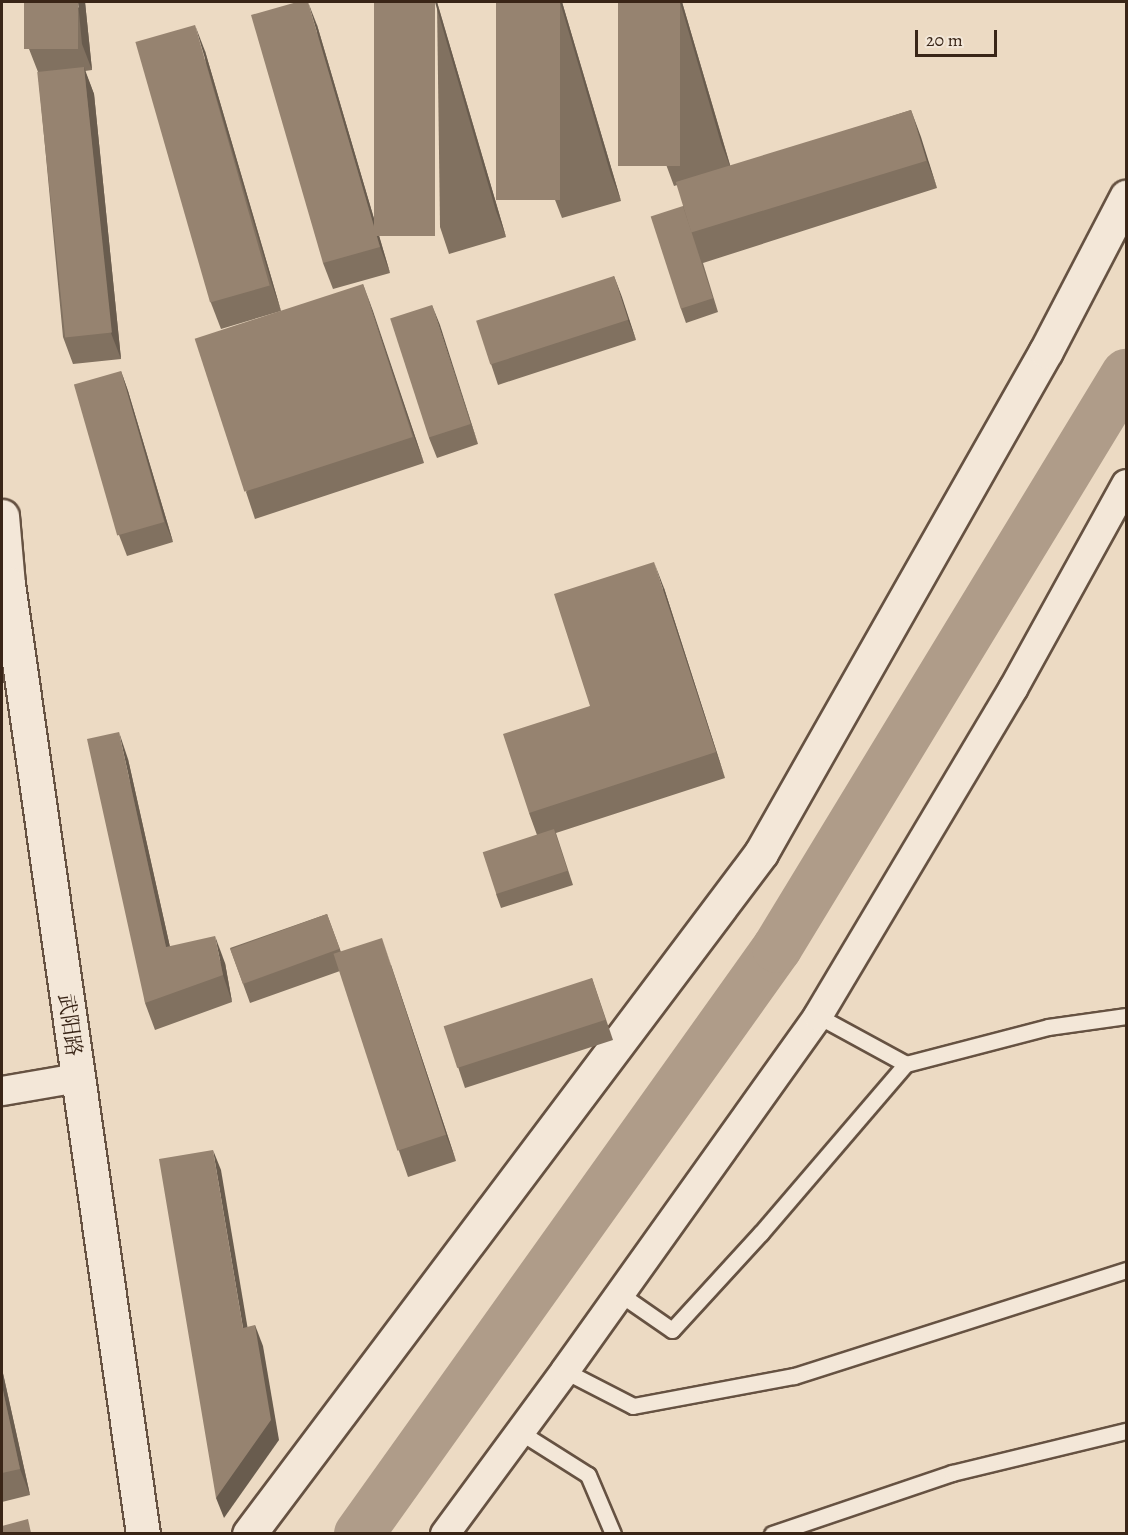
<!DOCTYPE html>
<meta charset="utf-8">
<style>
body{margin:0}
#map{position:relative;width:1128px;height:1535px;overflow:hidden;background:#ecdac3;font-family:Alegreya,"Noto Serif SC",serif}
div>[style]{position:absolute}
[style*='--x']{left:calc(var(--x)*1px);top:calc(var(--y)*1px);width:calc(var(--w)*1px);rotate:calc(var(--a)*1deg)}
.river>*{height:50px;margin:-25px;padding:0 25px;transform-origin:25px;border-radius:25px;background:#af9c89}
.roads{filter:drop-shadow(2px 0 #665242) drop-shadow(-2px 0 #665242) drop-shadow(0 2px #665242) drop-shadow(0 -2px #665242)}
.lane>*{height:15px;margin:-7.5px;padding:0 7.5px;transform-origin:7.5px;border-radius:7.5px;background:#f3e7d8}
.street>*{height:28px;margin:-14px;padding:0 14px;transform-origin:14px;border-radius:14px;background:#f3e7d8}
.secondary>*{height:33px;margin:-16.5px;padding:0 16.5px;transform-origin:16.5px;border-radius:16.5px;background:#f3e7d8}
.wall>*{inset:0;background:#817160}
.shaded-wall>*{inset:0;background:#695c4e}
.building>*{inset:0;background:#968370;transform-origin:0 0}
span{translate:-50% -50%;white-space:nowrap;text-align:center;line-height:1.15;-webkit-text-stroke:5px #f3e7d8;paint-order:stroke}
.street-label{font-size:21px;color:#392517}
.frame{position:absolute;inset:0;border:3px solid #392517;pointer-events:none}
.scale{position:absolute;left:915px;top:30px;width:82px;height:27px;box-sizing:border-box;border:3px solid #392517;border-top:0;padding-left:8px;font-size:18px;line-height:21px;white-space:nowrap;color:#392517;-webkit-text-stroke:4px #f3e7d8;paint-order:stroke}
</style>
<div id="map">
<div class="river">
<i style="--x:359;--y:1534;--w:720;--a:-54.5"></i>
<i style="--x:777;--y:948;--w:672;--a:-58.7"></i>
</div>
<div class="roads">
<div class="lane">
<i style="--x:818;--y:1016;--w:100;--a:28.6"></i>
<i style="--x:906;--y:1064;--w:147;--a:-14.6"></i>
<i style="--x:1048;--y:1027;--w:79;--a:-8"></i>
<i style="--x:620;--y:1294;--w:63;--a:34.7"></i>
<i style="--x:672;--y:1330;--w:132;--a:-47.5"></i>
<i style="--x:761;--y:1233;--w:223;--a:-49.4"></i>
<i style="--x:565;--y:1371;--w:76;--a:27.2"></i>
<i style="--x:633;--y:1406;--w:164;--a:-10.6"></i>
<i style="--x:794;--y:1376;--w:349;--a:-17.7"></i>
<i style="--x:520;--y:1432;--w:80;--a:32.3"></i>
<i style="--x:588;--y:1475;--w:64;--a:67"></i>
<i style="--x:772;--y:1534;--w:190;--a:-18.7"></i>
<i style="--x:952;--y:1473;--w:179;--a:-13.6"></i>
</div>
<div class="street">
<i style="--x:2;--y:1091;--w:77;--a:-9.7"></i>
<i style="--x:445;--y:1534;--w:202;--a:-53.6"></i>
<i style="--x:565;--y:1371;--w:436;--a:-54.5"></i>
<i style="--x:818;--y:1016;--w:381;--a:-59.2"></i>
<i style="--x:1013;--y:689;--w:234;--a:-61.1"></i>
</div>
<div class="secondary">
<i style="--x:2;--y:516;--w:68;--a:85"></i>
<i style="--x:8;--y:584;--w:960;--a:81.91"></i>
<i style="--x:249;--y:1534;--w:852;--a:-53.06"></i>
<i style="--x:761;--y:853;--w:577;--a:-60.42"></i>
<i style="--x:1046;--y:351;--w:174;--a:-62.5"></i>
</div>
</div>
<div class="wall">
<i style="clip-path:polygon(85px 2px,92px 70px,85px 71px,94px 94px,121px 359px,73px 364px,63px 337px,38px 72px,29px 49px)"></i>
<i style="clip-path:polygon(437px 2px,506px 237px,449px 254px,440px 227px)"></i>
<i style="clip-path:polygon(496px 2px,562px 2px,621px 201px,562px 218px,552px 192px)"></i>
<i style="clip-path:polygon(618px 2px,682px 2px,731px 168px,911px 110px,937px 188px,703px 263px,718px 312px,686px 323px,681px 309px,683px 206px,707px 176px,674px 186px,664px 159px)"></i>
<i style="clip-path:polygon(317px 25px,390px 273px,333px 289px,323px 263px)"></i>
<i style="clip-path:polygon(205px 51px,281px 311px,221px 329px,211px 303px)"></i>
<i style="clip-path:polygon(614px 276px,636px 340px,498px 385px,491px 364px)"></i>
<i style="clip-path:polygon(363px 284px,424px 463px,255px 519px,246px 492px)"></i>
<i style="clip-path:polygon(432px 305px,478px 444px,437px 458px,429px 438px)"></i>
<i style="clip-path:polygon(121px 371px,128px 391px,173px 542px,127px 556px,119px 535px)"></i>
<i style="clip-path:polygon(664px 588px,725px 778px,556px 833px,573px 885px,501px 908px,496px 894px,537px 835px,529px 813px,590px 706px)"></i>
<i style="clip-path:polygon(128px 759px,170px 947px,225px 963px,232px 1002px,155px 1030px,145px 1003px)"></i>
<i style="clip-path:polygon(327px 914px,341px 952px,391px 965px,456px 1161px,408px 1177px,399px 1151px,340px 971px,250px 1003px,230px 948px)"></i>
<i style="clip-path:polygon(592px 978px,613px 1040px,465px 1088px,458px 1067px)"></i>
<i style="clip-path:polygon(2px 1369px,30px 1495px,2px 1502px)"></i>
</div>
<div class="shaded-wall">
<i style="clip-path:polygon(78px 2px,85px 2px,92px 70px,82px 44px)"></i>
<i style="clip-path:polygon(308px 2px,317px 25px,390px 273px,380px 247px)"></i>
<i style="clip-path:polygon(435px 2px,437px 2px,506px 237px,496px 211px)"></i>
<i style="clip-path:polygon(560px 2px,562px 2px,621px 201px,611px 175px)"></i>
<i style="clip-path:polygon(680px 2px,682px 2px,731px 169px,721px 143px)"></i>
<i style="clip-path:polygon(195px 25px,205px 51px,281px 311px,272px 285px)"></i>
<i style="clip-path:polygon(84px 67px,94px 94px,121px 359px,111px 333px)"></i>
<i style="clip-path:polygon(911px 110px,921px 137px,937px 188px,927px 161px)"></i>
<i style="clip-path:polygon(614px 276px,622px 297px,636px 340px,628px 320px)"></i>
<i style="clip-path:polygon(363px 284px,373px 311px,424px 463px,414px 437px)"></i>
<i style="clip-path:polygon(432px 305px,440px 325px,478px 444px,471px 424px)"></i>
<i style="clip-path:polygon(121px 371px,128px 391px,173px 542px,165px 522px)"></i>
<i style="clip-path:polygon(654px 562px,664px 588px,725px 778px,716px 752px)"></i>
<i style="clip-path:polygon(119px 732px,128px 759px,176px 974px,166px 947px)"></i>
<i style="clip-path:polygon(215px 936px,225px 963px,232px 1002px,223px 975px)"></i>
<i style="clip-path:polygon(382px 938px,391px 965px,456px 1161px,446px 1135px)"></i>
<i style="clip-path:polygon(213px 1150px,221px 1170px,251px 1348px,243px 1328px)"></i>
<i style="clip-path:polygon(255px 1325px,263px 1346px,279px 1440px,224px 1518px,216px 1498px)"></i>
<i style="clip-path:polygon(2px 1369px,30px 1495px,20px 1469px,2px 1386px)"></i>
</div>
<div class="building">
<i style="left:24px;top:2px;width:54px;height:47px"></i>
<i style="clip-path:polygon(297px 2px,308px 2px,380px 247px,323px 263px,251px 15px)"></i>
<i style="left:374px;top:2px;width:61px;height:234px"></i>
<i style="left:496px;top:2px;width:64px;height:198px"></i>
<i style="left:618px;top:2px;width:62px;height:164px"></i>
<i style="left:195px;top:25px;width:271px;height:62px;rotate:74deg"></i>
<i style="left:84px;top:67px;width:267px;height:47px;rotate:84deg"></i>
<i style="left:911px;top:110px;width:53px;height:246px;rotate:73deg"></i>
<i style="left:683px;top:206px;width:97px;height:34px;rotate:72deg"></i>
<i style="left:614px;top:276px;width:46px;height:145px;rotate:72deg"></i>
<i style="left:363px;top:284px;width:161px;height:177px;rotate:72deg"></i>
<i style="left:432px;top:305px;width:125px;height:44px;rotate:72deg"></i>
<i style="left:121px;top:371px;width:157px;height:49px;rotate:74deg"></i>
<i style="clip-path:polygon(654px 562px,716px 752px,529px 813px,503px 734px,590px 706px,554px 594px)"></i>
<i style="clip-path:polygon(119px 732px,166px 947px,215px 936px,223px 975px,145px 1003px,87px 739px)"></i>
<i style="left:554px;top:829px;width:44px;height:75px;rotate:72deg"></i>
<i style="left:327px;top:914px;width:37px;height:103px;rotate:70deg"></i>
<i style="left:382px;top:938px;width:207px;height:51px;rotate:72deg"></i>
<i style="left:592px;top:978px;width:44px;height:156px;rotate:72deg"></i>
<i style="clip-path:polygon(213px 1150px,243px 1328px,255px 1325px,271px 1420px,216px 1498px,159px 1159px)"></i>
<i style="clip-path:polygon(2px 1386px,20px 1469px,2px 1473px)"></i>
<i style="clip-path:polygon(28px 1519px,31px 1533px,2px 1533px,2px 1526px)"></i>
</div>
<div class="street-label">
<span style="left:70px;top:1025px;rotate:82deg">武阳路</span>
</div>
<div class="frame"></div>
<div class="scale">20 m</div>
</div>
